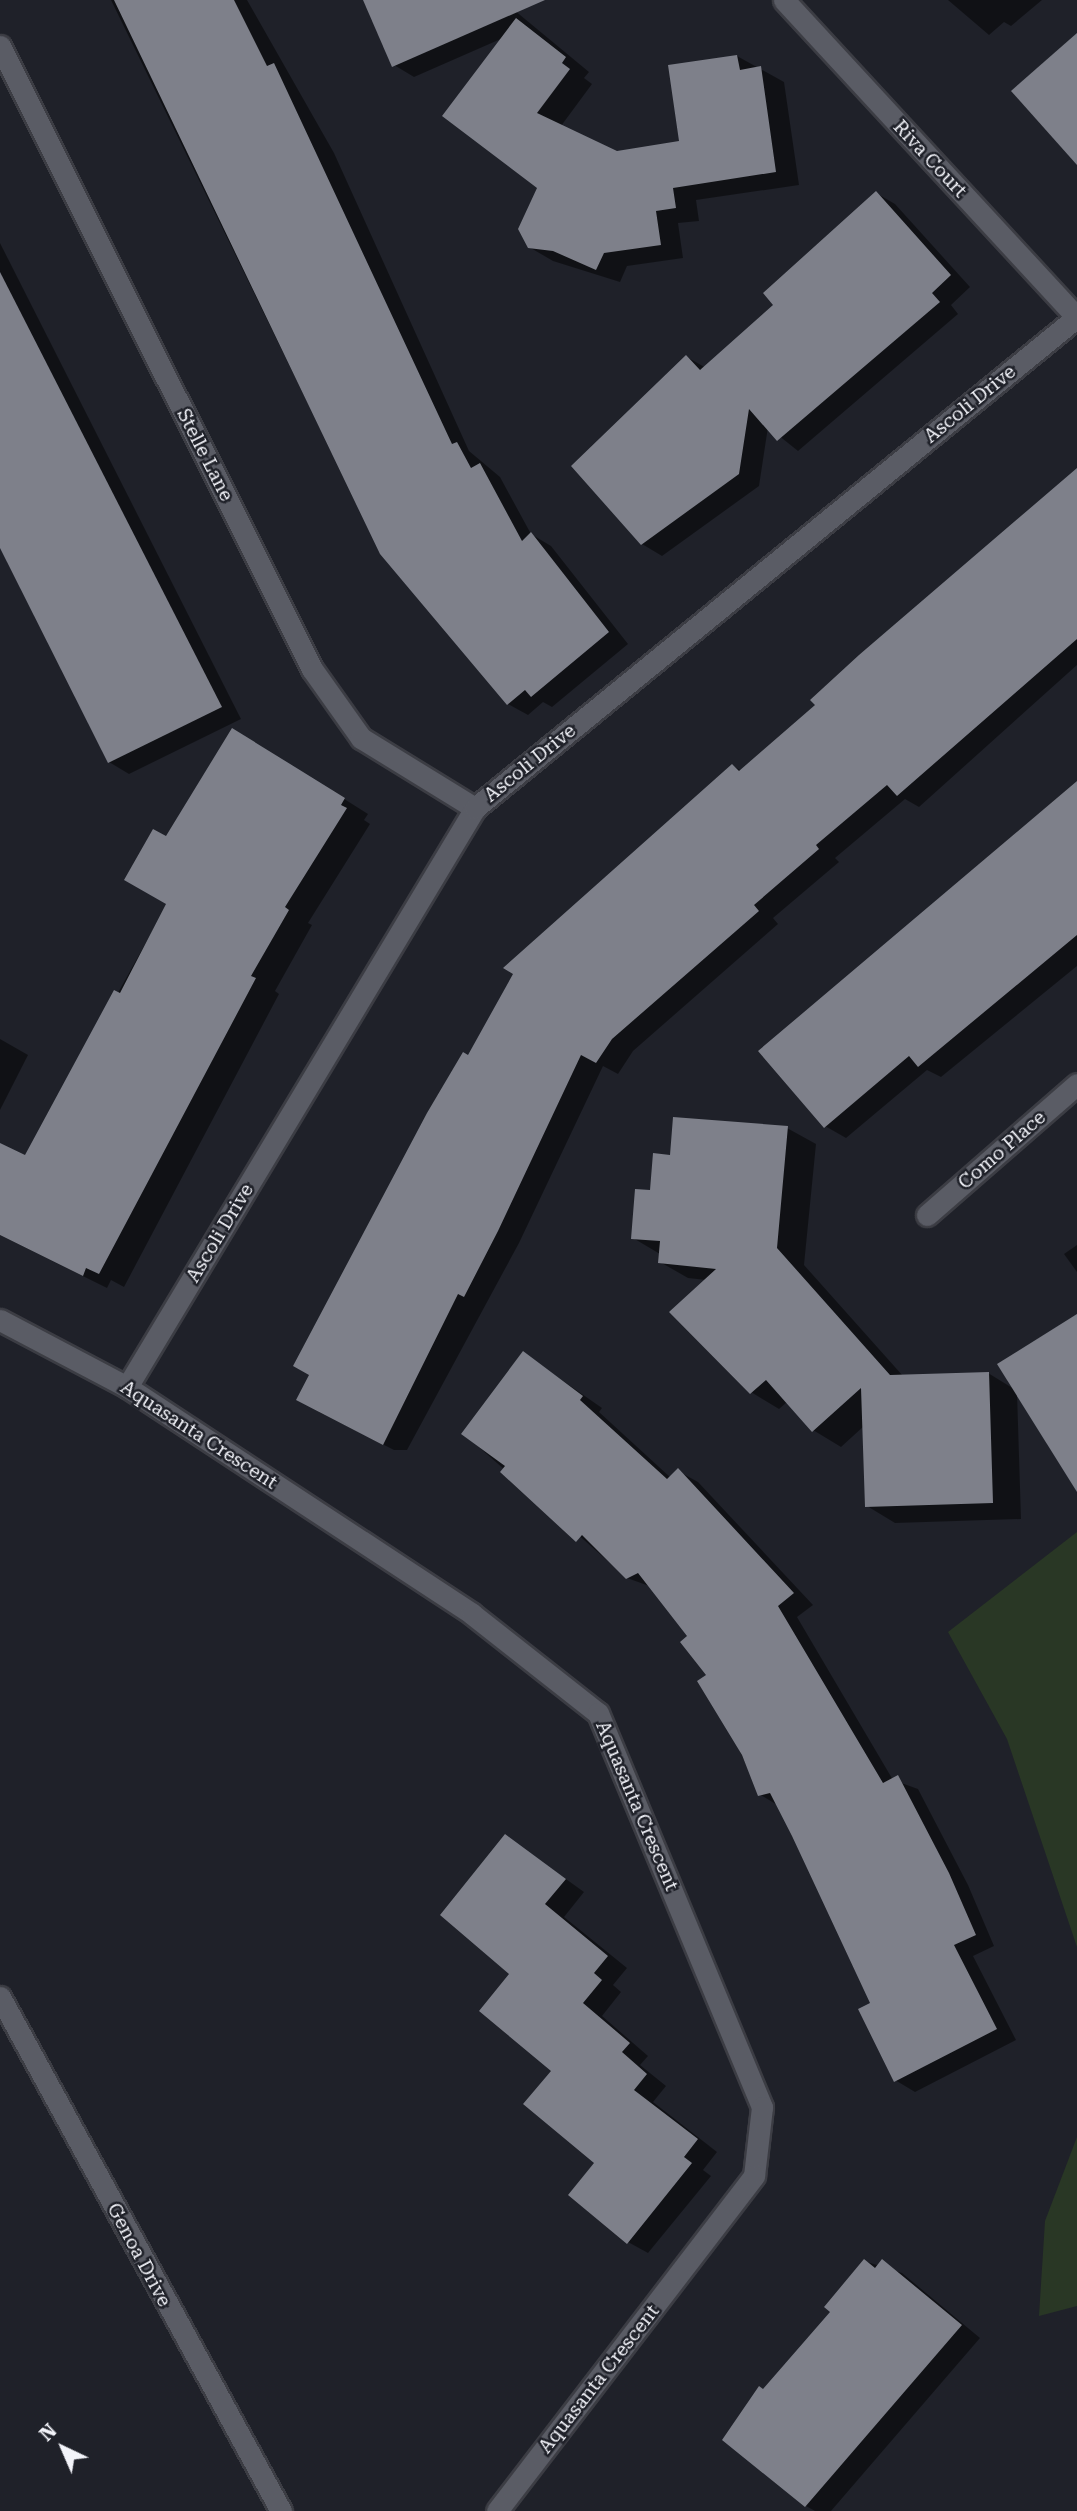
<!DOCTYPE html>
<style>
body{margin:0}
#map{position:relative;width:1077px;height:2511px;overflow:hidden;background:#1f2129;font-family:"Roboto Serif",serif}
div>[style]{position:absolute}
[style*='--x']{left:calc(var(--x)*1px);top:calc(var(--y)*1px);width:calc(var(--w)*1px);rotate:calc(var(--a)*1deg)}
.green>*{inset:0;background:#293725}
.shadow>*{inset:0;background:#0007}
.building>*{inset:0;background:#7e808a}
.roads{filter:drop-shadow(2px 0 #3c3d44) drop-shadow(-2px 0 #3c3d44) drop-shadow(0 2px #3c3d44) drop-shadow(0 -2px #3c3d44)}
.street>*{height:21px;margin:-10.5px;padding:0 10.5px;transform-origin:10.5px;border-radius:10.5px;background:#5a5c65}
span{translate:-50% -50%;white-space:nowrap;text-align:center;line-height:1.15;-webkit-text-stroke:5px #1f2129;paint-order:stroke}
.street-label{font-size:19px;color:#f3f4fa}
.north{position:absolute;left:28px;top:2413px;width:70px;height:70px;-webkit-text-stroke:5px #1f2129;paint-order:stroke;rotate:316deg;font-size:19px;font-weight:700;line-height:28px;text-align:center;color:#f3f4fa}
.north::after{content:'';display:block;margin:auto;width:24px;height:32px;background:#f3f4fa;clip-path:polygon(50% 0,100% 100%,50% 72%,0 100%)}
</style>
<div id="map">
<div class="green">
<i style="clip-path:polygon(1077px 1532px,1077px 1947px,1007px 1739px,948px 1632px)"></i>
<i style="clip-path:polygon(1077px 2137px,1077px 2306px,1039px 2316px,1045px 2221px)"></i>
</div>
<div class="shadow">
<i style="clip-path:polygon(111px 0,247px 0,334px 153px,469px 451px,500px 477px,531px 534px,551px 546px,628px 644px,552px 707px,543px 702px,528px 715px,508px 704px,381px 553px)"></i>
<i style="clip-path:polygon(365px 0,502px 0,589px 72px,584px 78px,592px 84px,561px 126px,617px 152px,681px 143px,737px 56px,784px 82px,799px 185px,696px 200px,699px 221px,678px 223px,683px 258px,627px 266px,620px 282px,553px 261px,529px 247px,539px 187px,503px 38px,414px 77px,394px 65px)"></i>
<i style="clip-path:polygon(948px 0,1042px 0,1011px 26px,1004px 22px,989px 35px)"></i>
<i style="clip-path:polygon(876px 193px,895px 204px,970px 287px,951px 305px,958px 314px,798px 451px,768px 427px,759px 486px,662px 556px,642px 544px,687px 357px,706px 368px,776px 305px)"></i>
<i style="clip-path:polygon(0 243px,241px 719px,129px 774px,109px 762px,0 544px)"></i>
<i style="clip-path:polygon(1077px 469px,1077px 665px,919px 807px,905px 799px,835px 858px,839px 862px,773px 918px,778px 924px,633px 1051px,618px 1074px,603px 1066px,519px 1243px,407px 1450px,394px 1450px,319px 1412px,469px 1058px,733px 766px,742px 771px)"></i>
<i style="clip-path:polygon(257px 744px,368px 814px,364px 820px,370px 824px,308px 923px,312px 925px,275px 991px,279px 994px,124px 1287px,111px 1280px,107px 1288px,0 1235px,0 1145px,26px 1158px,168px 903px,167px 839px)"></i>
<i style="clip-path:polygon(1077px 781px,1077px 966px,941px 1077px,927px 1070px,846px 1138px,825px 1126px,761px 1051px)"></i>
<i style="clip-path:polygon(0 1039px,28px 1055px,0 1110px)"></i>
<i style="clip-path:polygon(787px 1128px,816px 1144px,804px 1265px,903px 1376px,988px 1373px,1014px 1389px,1077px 1316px,1077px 1482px,1017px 1392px,1021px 1519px,895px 1523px,867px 1506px,864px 1426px,841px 1447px,813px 1430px,787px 1402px,779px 1409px,751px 1392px,706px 1280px,688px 1278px,660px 1262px,660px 1254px,633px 1238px,671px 1157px)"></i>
<i style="clip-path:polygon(1077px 1245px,1077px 1272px,1064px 1254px)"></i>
<i style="clip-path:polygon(523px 1353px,602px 1408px,599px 1412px,671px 1478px,678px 1471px,698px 1482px,813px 1605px,797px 1617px,893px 1780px,918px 1789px,968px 1885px,994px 1946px,973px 1956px,1016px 2040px,915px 2092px,895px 2080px,872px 2004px,779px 1806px,759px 1794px,689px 1636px,652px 1587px,627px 1578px,463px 1433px)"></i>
<i style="clip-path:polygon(506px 1836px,584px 1892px,564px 1917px,627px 1968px,613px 1985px,621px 1992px,602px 2016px,648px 2056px,640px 2065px,666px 2086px,653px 2102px,717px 2152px,703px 2170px,711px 2176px,648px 2253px,628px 2242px,512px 1974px)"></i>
<i style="clip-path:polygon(864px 2261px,902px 2273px,980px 2338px,831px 2511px,815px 2511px,806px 2506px,764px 2391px,832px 2312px)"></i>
</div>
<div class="building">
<i style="clip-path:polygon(114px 0,234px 0,267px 66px,274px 63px,452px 444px,457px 442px,471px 468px,480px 463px,522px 541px,531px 532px,609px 632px,531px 697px,525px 690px,507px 705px,380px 554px)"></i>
<i style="clip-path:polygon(363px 0,545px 0,392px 67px)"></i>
<i style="clip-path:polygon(516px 18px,566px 57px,562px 63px,570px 69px,537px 113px,617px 151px,679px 141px,668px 65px,737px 55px,740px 70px,761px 66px,776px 172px,673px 188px,676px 208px,656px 211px,661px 245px,604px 253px,596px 270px,553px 251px,528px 248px,518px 229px,537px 188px,442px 116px)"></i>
<i style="clip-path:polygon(1077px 33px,1077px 165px,1011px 91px)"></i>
<i style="clip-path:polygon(876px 191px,951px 275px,932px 293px,940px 302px,777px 441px,749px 409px,739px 474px,641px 545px,571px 466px,686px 355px,700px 370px,773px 305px,763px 293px)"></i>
<i style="clip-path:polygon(0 272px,222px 707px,108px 763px,0 548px)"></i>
<i style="clip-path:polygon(1077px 468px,1077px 639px,897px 796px,887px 785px,816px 845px,819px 849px,754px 905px,759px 911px,612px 1039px,596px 1063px,581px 1055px,498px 1231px,464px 1297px,458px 1294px,383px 1445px,296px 1400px,309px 1375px,293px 1366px,427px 1113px,463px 1052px,468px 1055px,513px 974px,503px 968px,732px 764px,739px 771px,815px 705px,810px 700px,859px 655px)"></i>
<i style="clip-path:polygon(232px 728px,345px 798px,341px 805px,347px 808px,285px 907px,289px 910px,251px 976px,256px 978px,99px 1274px,86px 1268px,83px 1276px,0 1235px,0 1143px,25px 1155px,114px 990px,120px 993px,166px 904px,124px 880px,153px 829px,166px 836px)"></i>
<i style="clip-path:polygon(1077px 781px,1077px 935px,918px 1067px,909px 1056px,824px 1128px,758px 1051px)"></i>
<i style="clip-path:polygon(673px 1117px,788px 1126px,777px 1248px,890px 1375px,989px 1372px,993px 1503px,865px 1507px,861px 1388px,812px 1432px,766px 1380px,750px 1394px,669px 1312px,716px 1269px,658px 1263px,660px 1241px,631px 1239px,635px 1189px,650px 1190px,653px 1153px,670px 1155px)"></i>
<i style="clip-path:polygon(1077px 1314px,1077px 1492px,997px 1364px)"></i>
<i style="clip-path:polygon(523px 1351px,583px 1396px,580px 1400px,667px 1479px,678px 1468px,794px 1593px,778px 1606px,883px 1783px,898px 1775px,949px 1873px,976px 1935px,954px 1945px,997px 2029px,894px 2082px,858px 2009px,870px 2003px,792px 1836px,770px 1793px,758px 1796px,742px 1755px,697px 1681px,706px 1675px,680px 1642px,687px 1636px,638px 1573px,626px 1579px,582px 1535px,576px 1542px,500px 1472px,505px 1466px,461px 1434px)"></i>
<i style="clip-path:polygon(505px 1834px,566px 1879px,545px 1904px,608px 1956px,594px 1973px,602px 1980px,583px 2003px,630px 2043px,622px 2052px,647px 2074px,634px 2090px,698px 2139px,684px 2157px,692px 2163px,627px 2244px,568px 2195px,594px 2163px,523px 2104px,551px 2071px,479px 2011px,509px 1974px,440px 1915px)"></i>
<i style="clip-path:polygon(864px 2259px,875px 2268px,882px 2259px,962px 2325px,805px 2507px,722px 2440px,759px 2386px,763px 2389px,830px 2312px,824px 2307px)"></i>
</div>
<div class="roads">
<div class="street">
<i style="--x:784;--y:0;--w:432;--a:47.3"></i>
<i style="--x:0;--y:46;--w:697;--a:63.4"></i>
<i style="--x:312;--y:669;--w:85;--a:54.6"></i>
<i style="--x:361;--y:738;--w:134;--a:31.6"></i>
<i style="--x:927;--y:1215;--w:199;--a:-41.1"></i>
<i style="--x:0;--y:1320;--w:144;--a:27.8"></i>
<i style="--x:127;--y:1387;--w:413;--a:33.3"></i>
<i style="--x:472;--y:1614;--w:160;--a:38.2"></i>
<i style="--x:598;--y:1713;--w:427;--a:67.4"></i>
<i style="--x:762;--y:2107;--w:69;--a:96.6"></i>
<i style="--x:754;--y:2176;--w:422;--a:127.5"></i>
<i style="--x:127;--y:1387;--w:676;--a:-58.99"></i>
<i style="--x:475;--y:808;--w:777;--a:-39.2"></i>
<i style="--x:0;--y:1997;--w:586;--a:61.33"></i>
</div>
</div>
<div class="street-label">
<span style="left:930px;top:159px;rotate:47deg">Riva Court</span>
<span style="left:970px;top:404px;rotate:-39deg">Ascoli Drive</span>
<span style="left:205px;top:455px;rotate:63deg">Stelle Lane</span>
<span style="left:530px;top:763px;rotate:-39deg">Ascoli Drive</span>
<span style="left:1002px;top:1150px;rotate:-41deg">Como Place</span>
<span style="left:220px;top:1233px;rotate:-59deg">Ascoli Drive</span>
<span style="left:199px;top:1435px;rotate:33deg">Aquasanta Crescent</span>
<span style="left:637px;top:1806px;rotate:67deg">Aquasanta Crescent</span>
<span style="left:139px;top:2255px;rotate:62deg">Genoa Drive</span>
<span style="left:599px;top:2379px;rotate:-52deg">Aquasanta Crescent</span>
</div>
<div class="north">N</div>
</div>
